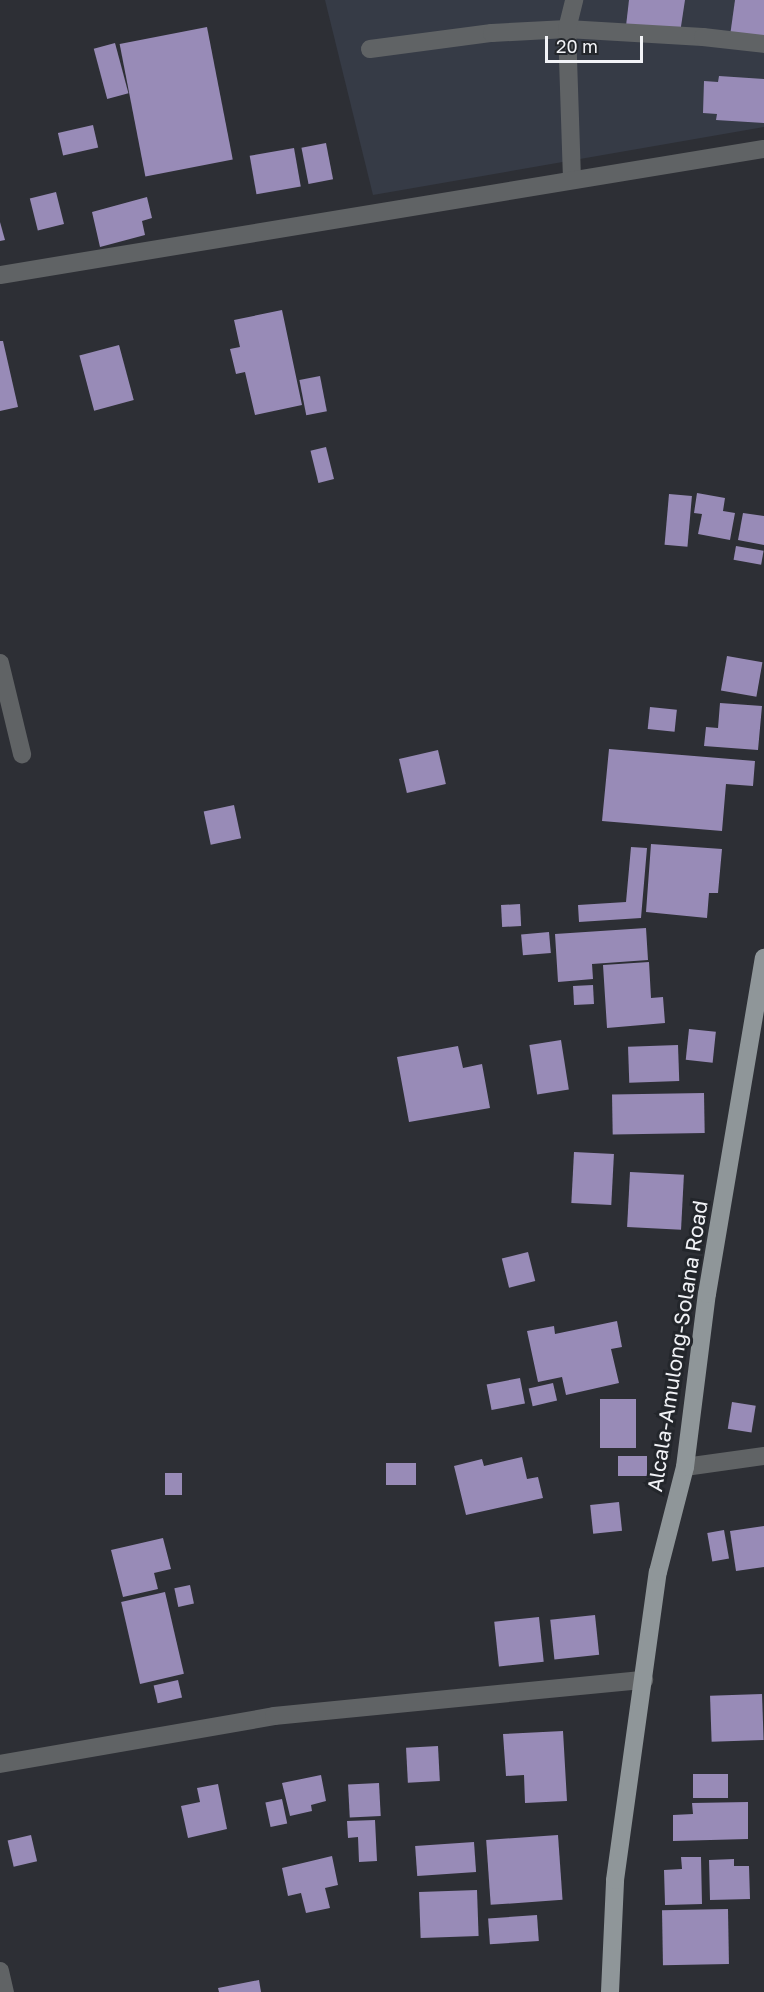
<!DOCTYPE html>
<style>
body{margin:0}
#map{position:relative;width:764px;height:1992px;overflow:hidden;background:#2d2f35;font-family:"Golos Text",sans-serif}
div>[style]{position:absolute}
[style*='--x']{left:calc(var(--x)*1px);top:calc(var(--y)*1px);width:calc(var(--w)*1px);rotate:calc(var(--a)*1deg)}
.built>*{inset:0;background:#363b46}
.building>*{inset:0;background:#988bb7;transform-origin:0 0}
.minor>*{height:18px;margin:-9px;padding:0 9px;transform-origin:9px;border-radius:9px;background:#606365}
.major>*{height:18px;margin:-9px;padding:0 9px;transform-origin:9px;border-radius:9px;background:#8f9699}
span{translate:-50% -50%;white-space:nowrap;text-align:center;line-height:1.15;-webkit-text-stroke:6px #23262b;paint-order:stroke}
.street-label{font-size:21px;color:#f2f3f7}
.scale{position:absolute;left:545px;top:36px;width:98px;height:27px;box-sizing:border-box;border:3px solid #f2f3f7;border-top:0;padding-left:8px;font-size:18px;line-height:21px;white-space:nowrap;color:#f2f3f7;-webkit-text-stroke:4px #23262b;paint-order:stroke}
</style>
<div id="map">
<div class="built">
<i style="clip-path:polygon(325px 0,764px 0,764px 127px,373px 195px)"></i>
</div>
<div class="building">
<i style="clip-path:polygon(629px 0,685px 0,680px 33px,626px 26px)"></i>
<i style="clip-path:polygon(735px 0,764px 0,764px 41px,730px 36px)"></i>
<i style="left:207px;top:27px;width:135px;height:89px;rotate:79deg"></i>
<i style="left:115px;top:43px;width:52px;height:22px;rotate:75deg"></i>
<i style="clip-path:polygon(719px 76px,764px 79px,764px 123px,716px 120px,717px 114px,703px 113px,704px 81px,718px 82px)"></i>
<i style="left:93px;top:125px;width:23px;height:36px;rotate:77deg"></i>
<i style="left:326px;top:143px;width:37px;height:25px;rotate:79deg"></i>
<i style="left:294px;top:148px;width:39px;height:45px;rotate:80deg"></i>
<i style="left:56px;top:192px;width:33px;height:27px;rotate:76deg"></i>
<i style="clip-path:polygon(147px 197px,152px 218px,142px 221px,145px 235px,100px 247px,92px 212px)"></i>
<i style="clip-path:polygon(0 222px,5px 240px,0 241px)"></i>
<i style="clip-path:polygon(282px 310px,302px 405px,255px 415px,245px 372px,236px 374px,230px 349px,240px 347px,234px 320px)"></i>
<i style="clip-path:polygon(0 341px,3px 341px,18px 407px,0 411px)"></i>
<i style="left:119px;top:345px;width:57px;height:41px;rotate:75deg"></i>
<i style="left:320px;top:376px;width:36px;height:21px;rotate:79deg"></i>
<i style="left:326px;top:447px;width:33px;height:16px;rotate:76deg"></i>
<i style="clip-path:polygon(697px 493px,725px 498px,723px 511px,735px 513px,730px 540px,698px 534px,702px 514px,694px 513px)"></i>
<i style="left:669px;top:494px;width:23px;height:51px;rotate:5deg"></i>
<i style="clip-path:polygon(743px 513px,764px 516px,764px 545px,738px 540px)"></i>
<i style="left:736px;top:546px;width:28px;height:14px;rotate:10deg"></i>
<i style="left:727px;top:656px;width:36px;height:35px;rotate:10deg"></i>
<i style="clip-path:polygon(720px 703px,762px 706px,758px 750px,704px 746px,706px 727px,718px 728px)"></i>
<i style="left:650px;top:707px;width:27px;height:22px;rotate:6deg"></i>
<i style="clip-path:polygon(609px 749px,755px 761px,753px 786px,726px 784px,722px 831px,602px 821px)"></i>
<i style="left:438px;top:750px;width:35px;height:40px;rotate:77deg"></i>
<i style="left:234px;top:805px;width:34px;height:31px;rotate:78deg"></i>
<i style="clip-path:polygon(651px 844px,722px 849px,718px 893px,709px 893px,707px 918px,646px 912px)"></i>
<i style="clip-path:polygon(631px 847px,647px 848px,641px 918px,579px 922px,578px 905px,626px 902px)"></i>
<i style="left:520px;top:904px;width:22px;height:19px;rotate:87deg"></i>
<i style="clip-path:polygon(646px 928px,648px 960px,592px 964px,593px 979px,558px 982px,555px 934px)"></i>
<i style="left:549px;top:932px;width:21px;height:28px;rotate:85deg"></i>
<i style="clip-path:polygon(649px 962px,651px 998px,663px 997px,665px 1023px,607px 1028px,603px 965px)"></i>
<i style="left:593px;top:985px;width:19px;height:20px;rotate:87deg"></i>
<i style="left:689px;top:1029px;width:27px;height:31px;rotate:6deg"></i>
<i style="left:561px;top:1040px;width:50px;height:32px;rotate:81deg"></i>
<i style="left:678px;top:1045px;width:36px;height:50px;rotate:88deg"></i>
<i style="clip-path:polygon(458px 1046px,463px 1068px,482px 1064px,490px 1108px,409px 1122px,397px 1057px)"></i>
<i style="left:704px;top:1093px;width:40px;height:92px;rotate:89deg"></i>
<i style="left:574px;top:1152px;width:40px;height:51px;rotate:3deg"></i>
<i style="left:630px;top:1172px;width:54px;height:55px;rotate:3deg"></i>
<i style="left:528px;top:1252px;width:30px;height:27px;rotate:76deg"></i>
<i style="clip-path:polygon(617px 1321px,622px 1347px,611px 1349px,619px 1383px,566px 1395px,562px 1377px,538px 1382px,527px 1331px,554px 1326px,555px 1334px)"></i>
<i style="left:520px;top:1378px;width:26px;height:34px;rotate:79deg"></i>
<i style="left:553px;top:1383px;width:18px;height:25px;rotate:77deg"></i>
<i style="left:600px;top:1399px;width:36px;height:49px"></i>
<i style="left:732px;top:1402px;width:24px;height:27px;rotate:9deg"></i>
<i style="left:618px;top:1456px;width:29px;height:20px"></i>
<i style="clip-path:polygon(522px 1457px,527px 1479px,538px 1477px,543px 1498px,466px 1515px,454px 1466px,482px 1459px,484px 1466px)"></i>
<i style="left:386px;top:1463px;width:30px;height:22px"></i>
<i style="left:165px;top:1473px;width:17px;height:22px"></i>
<i style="left:619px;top:1502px;width:29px;height:29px;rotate:84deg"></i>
<i style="clip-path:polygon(764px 1526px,764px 1567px,736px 1571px,730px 1531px)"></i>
<i style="left:724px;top:1530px;width:29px;height:17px;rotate:80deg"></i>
<i style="clip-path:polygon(163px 1538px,171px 1569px,154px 1573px,158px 1589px,123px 1597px,111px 1550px)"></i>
<i style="left:190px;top:1585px;width:19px;height:16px;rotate:78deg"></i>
<i style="left:165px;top:1592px;width:84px;height:45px;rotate:77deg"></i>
<i style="left:595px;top:1615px;width:40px;height:45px;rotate:84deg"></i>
<i style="left:539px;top:1617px;width:45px;height:45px;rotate:84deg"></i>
<i style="left:178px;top:1680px;width:18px;height:25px;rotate:77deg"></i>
<i style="left:762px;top:1694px;width:46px;height:52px;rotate:88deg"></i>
<i style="clip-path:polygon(563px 1731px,567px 1801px,525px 1803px,524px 1775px,506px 1776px,503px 1734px)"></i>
<i style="left:438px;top:1746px;width:35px;height:32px;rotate:87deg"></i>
<i style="left:693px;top:1774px;width:35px;height:24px"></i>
<i style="clip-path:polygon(321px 1775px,326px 1801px,311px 1805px,312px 1811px,290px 1816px,282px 1783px)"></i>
<i style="left:379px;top:1783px;width:33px;height:31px;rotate:87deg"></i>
<i style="clip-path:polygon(218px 1784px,227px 1829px,188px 1838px,181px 1806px,200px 1802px,197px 1788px)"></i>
<i style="left:282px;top:1799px;width:25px;height:17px;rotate:78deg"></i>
<i style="clip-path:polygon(748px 1802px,748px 1839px,673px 1841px,673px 1815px,693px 1814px,692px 1803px)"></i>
<i style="clip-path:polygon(375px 1820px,377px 1861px,359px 1862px,358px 1837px,348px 1838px,347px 1821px)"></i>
<i style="left:31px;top:1835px;width:27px;height:24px;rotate:77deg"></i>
<i style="left:558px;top:1835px;width:65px;height:72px;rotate:86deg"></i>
<i style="left:474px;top:1842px;width:30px;height:59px;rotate:86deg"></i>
<i style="clip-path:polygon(332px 1856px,338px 1885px,325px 1888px,330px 1908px,306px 1913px,301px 1893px,288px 1896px,282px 1868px)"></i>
<i style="clip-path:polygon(681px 1857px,701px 1857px,702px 1904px,665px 1905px,664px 1870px,682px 1869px)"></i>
<i style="clip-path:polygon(734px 1859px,734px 1866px,749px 1866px,750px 1899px,710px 1900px,709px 1860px)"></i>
<i style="left:477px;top:1890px;width:46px;height:58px;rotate:88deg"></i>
<i style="left:728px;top:1909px;width:55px;height:66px;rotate:89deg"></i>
<i style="left:537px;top:1915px;width:26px;height:49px;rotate:86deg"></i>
<i style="clip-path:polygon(259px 1980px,261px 1992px,219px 1992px,218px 1988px)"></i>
</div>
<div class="minor">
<i style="--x:370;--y:49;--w:123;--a:-7.5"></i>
<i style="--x:492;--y:33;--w:75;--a:-3.1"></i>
<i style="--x:567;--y:29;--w:136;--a:3.4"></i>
<i style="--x:703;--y:37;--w:61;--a:6.5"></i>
<i style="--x:572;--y:179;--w:150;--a:-91.9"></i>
<i style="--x:567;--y:29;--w:30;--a:-76"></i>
<i style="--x:0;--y:275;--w:774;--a:-9.37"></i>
<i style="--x:0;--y:663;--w:94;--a:76.4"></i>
<i style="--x:685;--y:1467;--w:80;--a:-7.9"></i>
<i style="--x:0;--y:1764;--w:278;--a:-9.9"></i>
<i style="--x:274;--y:1716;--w:372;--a:-5.6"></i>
<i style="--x:0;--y:1971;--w:22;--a:77"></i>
</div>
<div class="major">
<i style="--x:610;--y:1992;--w:112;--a:-87.4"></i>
<i style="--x:615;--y:1880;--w:311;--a:-82.1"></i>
<i style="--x:658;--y:1572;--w:108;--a:-75.6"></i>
<i style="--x:685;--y:1467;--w:174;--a:-82.8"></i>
<i style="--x:707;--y:1294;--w:341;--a:-80.4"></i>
</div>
<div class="street-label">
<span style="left:677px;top:1346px;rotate:-81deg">Alcala-Amulong-Solana Road</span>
</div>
<div class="scale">20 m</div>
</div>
